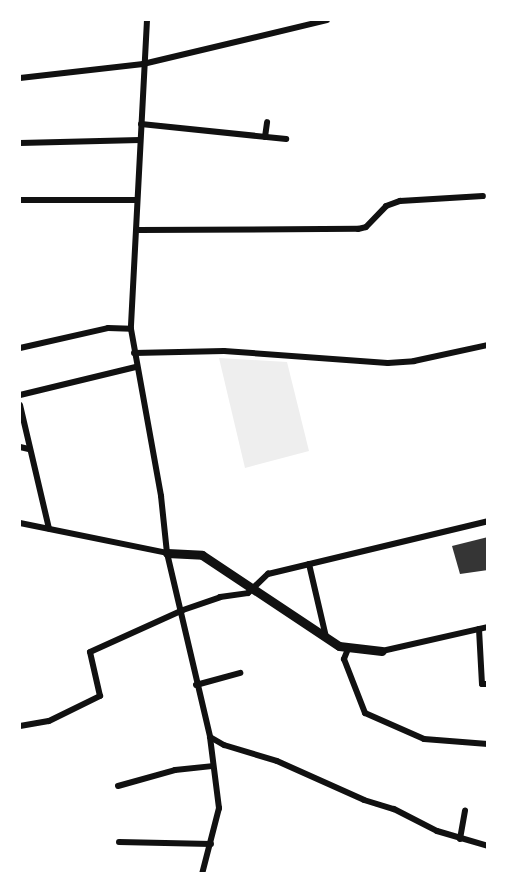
<!DOCTYPE html>
<style>
body{margin:0}
#map{position:relative;width:507px;height:893px;overflow:hidden;background:#fff;font-family:Commissioner,sans-serif}
div>[style]{position:absolute}
[style*='--x']{left:calc(var(--x)*1px);top:calc(var(--y)*1px);width:calc(var(--w)*1px);rotate:calc(var(--a)*1deg)}
.green>*{inset:0;background:#eee}
.building>*{inset:0;background:#353535}
.minor>*{height:6px;margin:-3px;padding:0 3px;transform-origin:3px;border-radius:3px;background:#111}
.tertiary>*{height:9px;margin:-4.5px;padding:0 4.5px;transform-origin:4.5px;border-radius:4.5px;background:#111}
span{translate:-50% -50%;white-space:nowrap;text-align:center;line-height:1.15;-webkit-text-stroke:4.5px #fff;paint-order:stroke}
.frame{position:absolute;inset:0;border:21px solid #fff;pointer-events:none}
</style>
<div id="map">
<div class="green">
<i style="clip-path:polygon(219px 358px,287px 362px,309px 451px,245px 468px)"></i>
</div>
<div class="building">
<i style="clip-path:polygon(488px 537px,488px 570px,460px 574px,452px 546px)"></i>
</div>
<div class="minor">
<i style="--x:147;--y:20;--w:309;--a:93"></i>
<i style="--x:131;--y:329;--w:170;--a:79.8"></i>
<i style="--x:161;--y:496;--w:57;--a:84"></i>
<i style="--x:167;--y:553;--w:189;--a:76.8"></i>
<i style="--x:210;--y:737;--w:72;--a:82.8"></i>
<i style="--x:219;--y:808;--w:68;--a:104.4"></i>
<i style="--x:20;--y:78;--w:124;--a:-6.5"></i>
<i style="--x:143;--y:64;--w:189;--a:-13.4"></i>
<i style="--x:141;--y:124;--w:146;--a:5.9"></i>
<i style="--x:265;--y:137;--w:15;--a:-82"></i>
<i style="--x:20;--y:143;--w:120;--a:-1.4"></i>
<i style="--x:20;--y:200;--w:115;--a:0"></i>
<i style="--x:139;--y:230;--w:219;--a:-0.3"></i>
<i style="--x:358;--y:229;--w:8;--a:-14"></i>
<i style="--x:366;--y:227;--w:29;--a:-46"></i>
<i style="--x:386;--y:206;--w:15;--a:-20"></i>
<i style="--x:400;--y:201;--w:83;--a:-3.4"></i>
<i style="--x:20;--y:348;--w:90;--a:-12.8"></i>
<i style="--x:108;--y:328;--w:23;--a:2"></i>
<i style="--x:134;--y:353;--w:90;--a:-1.3"></i>
<i style="--x:224;--y:351;--w:164;--a:4.2"></i>
<i style="--x:388;--y:363;--w:26;--a:-4"></i>
<i style="--x:414;--y:361;--w:76;--a:-12.2"></i>
<i style="--x:20;--y:395;--w:119;--a:-13.6"></i>
<i style="--x:20;--y:405;--w:127;--a:76.8"></i>
<i style="--x:20;--y:447;--w:9;--a:13"></i>
<i style="--x:20;--y:523;--w:150;--a:11.5"></i>
<i style="--x:309;--y:564;--w:75;--a:76.9"></i>
<i style="--x:479;--y:629;--w:55;--a:86.9"></i>
<i style="--x:482;--y:684;--w:6;--a:0"></i>
<i style="--x:348;--y:649;--w:11;--a:112"></i>
<i style="--x:344;--y:659;--w:58;--a:68.7"></i>
<i style="--x:365;--y:713;--w:64;--a:23.8"></i>
<i style="--x:424;--y:739;--w:64;--a:4.5"></i>
<i style="--x:382;--y:651;--w:109;--a:-12.8"></i>
<i style="--x:196;--y:685;--w:46;--a:-15.3"></i>
<i style="--x:20;--y:726;--w:29;--a:-10"></i>
<i style="--x:49;--y:721;--w:57;--a:-26.1"></i>
<i style="--x:100;--y:696;--w:45;--a:-102.8"></i>
<i style="--x:90;--y:652;--w:102;--a:-24.3"></i>
<i style="--x:183;--y:610;--w:39;--a:-19"></i>
<i style="--x:220;--y:597;--w:28;--a:-8"></i>
<i style="--x:248;--y:593;--w:28;--a:-44"></i>
<i style="--x:268;--y:574;--w:226;--a:-13.5"></i>
<i style="--x:210;--y:737;--w:16;--a:30"></i>
<i style="--x:224;--y:745;--w:55;--a:16.8"></i>
<i style="--x:277;--y:761;--w:95;--a:24.1"></i>
<i style="--x:364;--y:800;--w:31;--a:17"></i>
<i style="--x:394;--y:809;--w:48;--a:27.1"></i>
<i style="--x:437;--y:831;--w:53;--a:16.4"></i>
<i style="--x:118;--y:786;--w:59;--a:-15.7"></i>
<i style="--x:175;--y:770;--w:37;--a:-6"></i>
<i style="--x:460;--y:839;--w:29;--a:-80"></i>
<i style="--x:119;--y:842;--w:92;--a:1.2"></i>
</div>
<div class="tertiary">
<i style="--x:167;--y:553;--w:35;--a:3"></i>
<i style="--x:202;--y:555;--w:164;--a:33.6"></i>
<i style="--x:339;--y:646;--w:43;--a:6.6"></i>
</div>
<div class="frame"></div>
</div>
